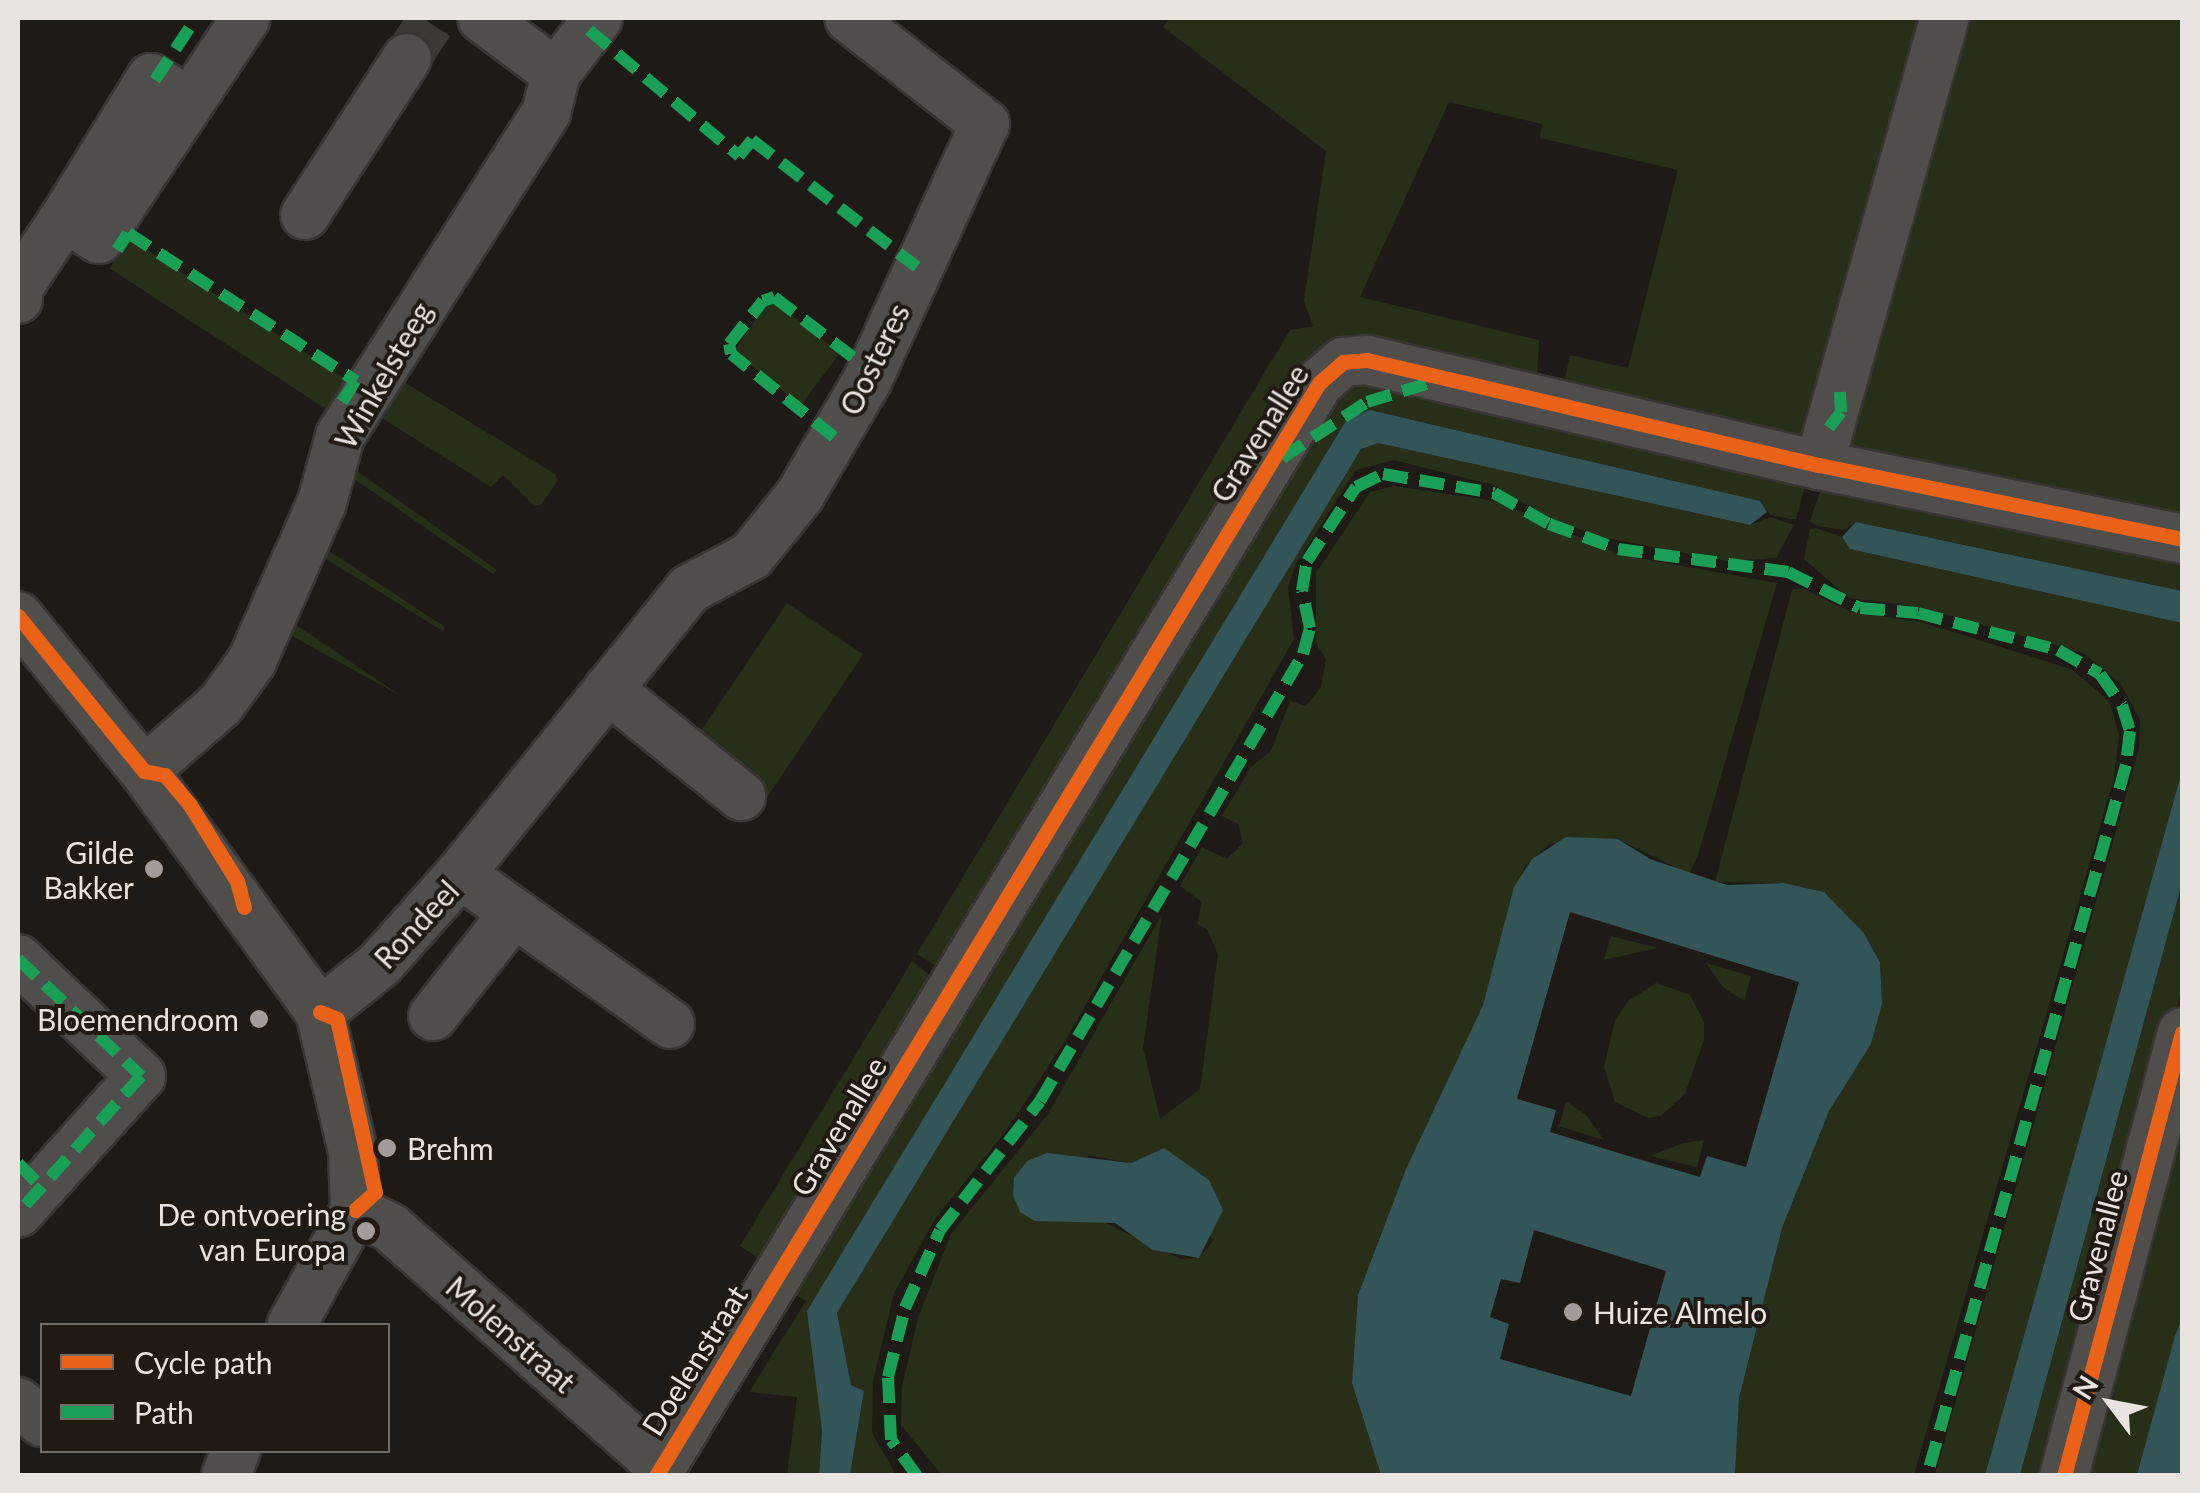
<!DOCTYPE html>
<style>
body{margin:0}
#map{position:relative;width:2200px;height:1493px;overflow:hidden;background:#1e1a16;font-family:Lato,sans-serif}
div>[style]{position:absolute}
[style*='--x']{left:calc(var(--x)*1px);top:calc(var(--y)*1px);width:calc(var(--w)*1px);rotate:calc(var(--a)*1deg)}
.green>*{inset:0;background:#282f19;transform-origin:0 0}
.water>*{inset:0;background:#335558}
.minor-tunnel>*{height:48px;margin-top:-24px;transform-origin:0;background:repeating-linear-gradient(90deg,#3c3834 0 48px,transparent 0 72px)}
.roads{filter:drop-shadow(2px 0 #383533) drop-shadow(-2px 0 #383533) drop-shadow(0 2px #383533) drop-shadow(0 -2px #383533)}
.minor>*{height:48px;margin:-24px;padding:0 24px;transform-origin:24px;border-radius:24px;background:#504e4b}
.quiet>*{height:12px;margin-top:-6px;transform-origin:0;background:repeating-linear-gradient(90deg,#1a9f57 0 25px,transparent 0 37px)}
.cycleway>*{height:15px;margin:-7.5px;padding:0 7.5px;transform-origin:7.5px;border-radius:7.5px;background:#ea6118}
.dots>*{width:28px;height:28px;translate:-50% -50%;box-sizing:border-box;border:5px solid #211a13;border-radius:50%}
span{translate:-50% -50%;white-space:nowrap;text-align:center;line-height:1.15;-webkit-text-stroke:8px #211a13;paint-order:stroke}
.street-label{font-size:30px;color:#e9e4df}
.poi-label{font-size:30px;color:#e9e4df}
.right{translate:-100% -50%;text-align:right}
.left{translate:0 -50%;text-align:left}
.frame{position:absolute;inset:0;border:20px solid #e9e4df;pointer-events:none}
.legend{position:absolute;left:40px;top:1323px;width:350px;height:130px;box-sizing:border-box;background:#211a13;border:2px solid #716b65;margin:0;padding:12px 18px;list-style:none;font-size:30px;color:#e9e4df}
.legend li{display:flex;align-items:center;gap:20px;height:50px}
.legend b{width:50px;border:2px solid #716b65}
.north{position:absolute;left:2060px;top:1353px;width:100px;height:100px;-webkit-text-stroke:8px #211a13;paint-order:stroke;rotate:302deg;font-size:28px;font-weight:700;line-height:40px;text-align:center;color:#e9e4df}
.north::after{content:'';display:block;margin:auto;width:35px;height:45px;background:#e9e4df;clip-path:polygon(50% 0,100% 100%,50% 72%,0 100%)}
</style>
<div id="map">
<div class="green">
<i style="clip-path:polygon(1170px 18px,1938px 18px,1818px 441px,1563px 388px,1570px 355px,1628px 368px,1678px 170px,1540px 138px,1542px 124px,1449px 102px,1360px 297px,1539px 340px,1537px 377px,1367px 349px,959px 965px,937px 967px,917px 954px,1290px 330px,1313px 326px,1304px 301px,1326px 151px,1163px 27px)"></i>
<i style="clip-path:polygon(1952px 18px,2182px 18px,2182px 529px,1833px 446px)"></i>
<i style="left:129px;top:238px;width:263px;height:36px;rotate:33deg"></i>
<i style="clip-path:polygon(774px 301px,840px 353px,801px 405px,734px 352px,766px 304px)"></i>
<i style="clip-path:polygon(1337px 374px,1805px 486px,1796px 519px,1789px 519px,1771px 515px,1759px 501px,1370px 410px,1347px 419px,808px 1311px,822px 1431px,819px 1475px,787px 1475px,797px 1397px,749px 1392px,806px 1301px,778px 1284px)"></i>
<i style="clip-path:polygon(404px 382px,555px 474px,558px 480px,542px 504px,534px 506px,503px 475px,491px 487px,382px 418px)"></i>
<i style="clip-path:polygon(1378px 443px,1750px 525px,1770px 517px,1794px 525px,1776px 558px,1727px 561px,1601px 537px,1547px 517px,1493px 485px,1394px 460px,1356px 470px,1296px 564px,1288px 587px,1294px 639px,1068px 1036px,1006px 1131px,935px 1219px,894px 1293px,873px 1381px,872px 1433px,896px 1475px,850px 1475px,864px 1392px,851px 1385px,837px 1313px,1361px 448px)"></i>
<i style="clip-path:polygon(357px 471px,497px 570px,493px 574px,354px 479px)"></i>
<i style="clip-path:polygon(evenodd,1394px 486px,1495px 501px,1621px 555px,1777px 583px,1698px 855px,1689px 874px,1618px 839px,1549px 844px,1524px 867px,1483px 1005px,1406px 1169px,1358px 1295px,1352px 1383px,1381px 1475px,942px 1475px,901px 1425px,902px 1387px,918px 1318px,951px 1234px,1048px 1114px,1162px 914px,1143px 1048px,1160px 1119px,1200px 1089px,1218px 955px,1207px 929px,1197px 924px,1202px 902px,1180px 886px,1202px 847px,1227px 859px,1243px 843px,1238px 824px,1222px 816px,1251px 767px,1271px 751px,1290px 701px,1306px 706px,1321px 687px,1326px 659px,1316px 644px,1316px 573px,1370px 492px,1394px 486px,1164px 1148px,1213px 1241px,1199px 1258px,1181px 1259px,1097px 1219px,1088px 1155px,1131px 1163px,1164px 1148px)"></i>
<i style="clip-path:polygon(1821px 489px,2182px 550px,2182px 591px,1857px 522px,1844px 530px,1817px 526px,1810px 521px)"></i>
<i style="clip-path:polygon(1816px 528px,1842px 537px,1850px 549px,2182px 623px,2182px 771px,1985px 1475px,1935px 1475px,2139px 749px,2140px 720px,2121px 684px,2083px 653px,1920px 607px,1849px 598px,1804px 559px,1810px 529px)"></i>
<i style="clip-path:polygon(323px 547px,445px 627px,443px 631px,318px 554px)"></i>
<i style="clip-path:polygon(1802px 588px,1851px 612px,1921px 622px,2071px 669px,2109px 701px,2119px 735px,2114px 778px,1914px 1475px,1735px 1475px,1739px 1398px,1782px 1228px,1829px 1111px,1871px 1044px,1882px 1004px,1880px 961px,1863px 932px,1824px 892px,1784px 883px,1715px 882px,1792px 590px)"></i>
<i style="left:787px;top:603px;width:92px;height:180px;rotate:34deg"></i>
<i style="clip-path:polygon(286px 618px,401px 696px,281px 630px)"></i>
<i style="clip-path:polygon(2182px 883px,2182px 988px,2050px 1475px,2020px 1476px)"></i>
<i style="clip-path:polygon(1611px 936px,1658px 948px,1604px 960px)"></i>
<i style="clip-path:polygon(912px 961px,931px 976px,938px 1001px,774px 1268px,740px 1246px)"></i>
<i style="clip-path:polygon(1706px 963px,1751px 976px,1744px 1001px,1723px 987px)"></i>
<i style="clip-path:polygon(1656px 983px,1690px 995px,1704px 1022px,1704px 1040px,1685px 1094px,1661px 1116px,1648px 1118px,1615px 1102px,1604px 1067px,1615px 1020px,1628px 1001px)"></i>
<i style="clip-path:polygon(2182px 1071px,2182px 1475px,2074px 1476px)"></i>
<i style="clip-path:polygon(1566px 1101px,1587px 1116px,1604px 1140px,1559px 1126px)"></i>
<i style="clip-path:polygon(1704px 1140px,1697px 1167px,1650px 1156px,1683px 1143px)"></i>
</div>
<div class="water">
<i style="clip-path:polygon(1370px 410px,1760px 501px,1767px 512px,1750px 525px,1378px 443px,1361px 449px,837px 1313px,851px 1385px,864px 1391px,850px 1475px,819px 1475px,822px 1431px,807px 1311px,1347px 419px)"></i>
<i style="clip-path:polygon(1856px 522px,2182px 591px,2182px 623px,1850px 549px,1842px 537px)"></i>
<i style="clip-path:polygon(2182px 771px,2182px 883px,2020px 1475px,1985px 1475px)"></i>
<i style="clip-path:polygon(evenodd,1566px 837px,1618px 839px,1650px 859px,1727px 885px,1784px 883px,1824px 892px,1863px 932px,1880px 962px,1882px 1004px,1871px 1044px,1829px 1111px,1782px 1228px,1739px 1398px,1735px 1475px,1381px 1475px,1352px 1383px,1358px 1295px,1406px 1169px,1483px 1005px,1514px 887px,1532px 859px,1566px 837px,1570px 912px,1799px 982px,1746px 1167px,1707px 1156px,1700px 1177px,1635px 1158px,1550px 1132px,1556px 1110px,1517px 1099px,1570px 912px,1566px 837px,1534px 1230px,1666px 1271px,1631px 1396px,1500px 1359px,1509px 1324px,1490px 1317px,1501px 1279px,1520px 1283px,1534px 1230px)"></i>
<i style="clip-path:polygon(1164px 1148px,1209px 1180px,1223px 1210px,1199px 1258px,1153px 1250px,1115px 1223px,1035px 1221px,1020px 1212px,1013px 1195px,1014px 1178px,1027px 1161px,1047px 1153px,1131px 1163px)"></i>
<i style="clip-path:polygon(2182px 1318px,2182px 1475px,2137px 1475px,2175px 1336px)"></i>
</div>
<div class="minor-tunnel">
<i style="--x:407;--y:58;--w:42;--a:-56.7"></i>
</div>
<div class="roads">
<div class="minor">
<i style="--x:556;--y:73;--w:69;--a:-52.6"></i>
<i style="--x:189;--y:102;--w:45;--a:-147.7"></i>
<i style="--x:151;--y:78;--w:163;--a:121.7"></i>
<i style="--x:65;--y:217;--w:40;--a:32.9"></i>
<i style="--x:99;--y:239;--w:265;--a:-56.4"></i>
<i style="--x:305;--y:215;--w:187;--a:-57"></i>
<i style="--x:18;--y:299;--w:11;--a:-90"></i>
<i style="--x:18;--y:288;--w:85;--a:-56.5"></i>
<i style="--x:1819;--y:465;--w:464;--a:-74.3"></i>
<i style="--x:18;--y:616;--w:200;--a:50.9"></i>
<i style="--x:144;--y:771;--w:298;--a:53.9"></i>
<i style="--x:320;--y:1012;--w:144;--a:76.7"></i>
<i style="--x:353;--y:1152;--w:58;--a:88"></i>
<i style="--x:355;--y:1210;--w:132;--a:118.9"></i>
<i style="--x:608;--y:689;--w:171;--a:38.8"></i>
<i style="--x:144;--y:771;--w:102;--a:-41"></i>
<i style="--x:221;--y:704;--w:53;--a:-54.2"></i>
<i style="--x:252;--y:661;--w:174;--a:-66.2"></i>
<i style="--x:322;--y:502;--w:68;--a:-74.7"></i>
<i style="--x:340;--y:436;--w:383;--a:-57.5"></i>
<i style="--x:546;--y:113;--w:41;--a:-76"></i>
<i style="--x:556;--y:73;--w:92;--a:-143.4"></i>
<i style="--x:460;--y:874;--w:366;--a:-51.2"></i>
<i style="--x:689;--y:589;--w:70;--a:-28"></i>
<i style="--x:751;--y:556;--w:78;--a:-51.2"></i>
<i style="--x:800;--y:495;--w:134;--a:-59.6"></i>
<i style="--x:868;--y:379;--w:281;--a:-65.4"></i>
<i style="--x:985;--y:124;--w:172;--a:-142.1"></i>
<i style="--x:18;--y:959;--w:170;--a:43.6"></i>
<i style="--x:141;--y:1076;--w:184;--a:131.9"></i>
<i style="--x:320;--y:1012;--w:77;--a:-38.7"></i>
<i style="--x:380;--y:964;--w:120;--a:-48.4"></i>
<i style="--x:460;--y:874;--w:258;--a:35.5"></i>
<i style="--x:433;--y:1016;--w:131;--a:-51.8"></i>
<i style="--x:355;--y:1210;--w:40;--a:26.6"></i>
<i style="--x:391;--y:1228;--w:360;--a:41.4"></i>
<i style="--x:18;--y:1402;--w:31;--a:40"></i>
<i style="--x:226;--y:1476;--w:28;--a:-69"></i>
<i style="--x:656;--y:1476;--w:1278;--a:-58.76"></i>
<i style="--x:1319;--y:383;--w:32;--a:-41"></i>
<i style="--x:1343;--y:362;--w:24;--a:-5"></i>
<i style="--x:1367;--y:360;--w:464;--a:13.1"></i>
<i style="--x:1819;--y:465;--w:370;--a:11.5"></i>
<i style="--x:2064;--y:1476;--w:459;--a:-75.1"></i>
</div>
</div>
<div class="quiet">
<i style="--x:589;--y:30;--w:196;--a:40"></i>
<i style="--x:739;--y:156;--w:21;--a:-51"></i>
<i style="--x:752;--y:140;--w:208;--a:37.6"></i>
<i style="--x:155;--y:80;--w:74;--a:-56.5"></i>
<i style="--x:117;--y:250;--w:20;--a:-57"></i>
<i style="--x:128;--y:233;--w:272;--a:33"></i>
<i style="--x:356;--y:381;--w:32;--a:124"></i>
<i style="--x:1829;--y:428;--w:20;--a:-53"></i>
<i style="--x:1841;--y:412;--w:20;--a:-93"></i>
<i style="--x:834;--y:437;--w:132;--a:-141.1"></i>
<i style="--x:731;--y:354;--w:10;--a:-101"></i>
<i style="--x:729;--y:344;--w:55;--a:-51.7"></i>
<i style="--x:763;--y:301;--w:12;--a:-20"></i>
<i style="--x:774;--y:297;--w:122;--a:37.3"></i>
<i style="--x:1282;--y:458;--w:102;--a:-33.4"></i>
<i style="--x:1367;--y:402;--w:72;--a:-16.9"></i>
<i style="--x:18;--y:959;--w:170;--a:43.6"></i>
<i style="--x:141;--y:1076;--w:184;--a:131.9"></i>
<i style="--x:18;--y:1163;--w:33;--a:46"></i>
<i style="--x:917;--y:1476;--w:44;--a:-125.8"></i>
<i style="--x:891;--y:1440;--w:63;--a:-92.7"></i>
<i style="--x:888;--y:1377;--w:71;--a:-76.2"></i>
<i style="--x:905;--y:1308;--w:85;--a:-65.8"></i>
<i style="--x:940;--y:1230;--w:163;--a:-52.2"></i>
<i style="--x:1040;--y:1101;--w:337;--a:-59.5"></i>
<i style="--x:1211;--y:811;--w:182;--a:-59.6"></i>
<i style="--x:1303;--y:654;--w:27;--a:-75"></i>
<i style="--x:1310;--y:628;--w:38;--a:-102"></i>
<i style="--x:1302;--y:591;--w:30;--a:-81"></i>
<i style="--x:1307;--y:561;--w:89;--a:-56.5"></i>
<i style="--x:1356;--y:487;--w:30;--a:-26"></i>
<i style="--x:1383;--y:474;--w:113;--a:9.7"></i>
<i style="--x:1494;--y:493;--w:63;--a:29.4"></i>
<i style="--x:1549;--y:524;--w:73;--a:19.9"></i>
<i style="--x:1618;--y:549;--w:172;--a:7.7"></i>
<i style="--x:1788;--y:572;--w:80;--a:26.6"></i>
<i style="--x:1860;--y:608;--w:58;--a:4.9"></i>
<i style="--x:1918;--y:613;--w:145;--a:14.8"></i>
<i style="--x:2058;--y:650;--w:48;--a:29.7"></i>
<i style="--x:2100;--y:674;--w:38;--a:55"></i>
<i style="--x:2122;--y:705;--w:27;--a:73"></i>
<i style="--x:2130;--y:731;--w:34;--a:97"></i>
<i style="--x:2126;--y:765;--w:738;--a:105.64"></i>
</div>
<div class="cycleway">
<i style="--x:18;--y:616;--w:200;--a:50.9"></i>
<i style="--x:144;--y:771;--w:21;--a:11"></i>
<i style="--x:165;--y:775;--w:39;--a:50"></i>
<i style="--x:190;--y:805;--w:89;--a:58.3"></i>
<i style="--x:237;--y:881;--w:27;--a:75"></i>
<i style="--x:320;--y:1012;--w:18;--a:22"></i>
<i style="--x:337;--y:1019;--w:177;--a:77.6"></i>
<i style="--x:375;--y:1192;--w:27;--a:138"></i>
<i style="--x:656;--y:1476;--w:1278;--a:-58.76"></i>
<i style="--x:1319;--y:383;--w:32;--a:-41"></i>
<i style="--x:1343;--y:362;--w:24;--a:-5"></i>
<i style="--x:1367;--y:360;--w:464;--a:13.1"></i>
<i style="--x:1819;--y:465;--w:370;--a:11.5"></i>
<i style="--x:2064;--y:1476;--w:459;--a:-75.1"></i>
</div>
<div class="dots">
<i style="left:154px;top:869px;background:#a29d99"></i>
<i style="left:259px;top:1019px;background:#a29d99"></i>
<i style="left:387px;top:1148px;background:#a29d99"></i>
<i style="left:366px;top:1231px;background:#a29d99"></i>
<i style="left:1573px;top:1312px;background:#a29d99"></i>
</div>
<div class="street-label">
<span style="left:874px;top:359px;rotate:-64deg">Oosteres</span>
<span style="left:383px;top:375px;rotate:-60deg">Winkelsteeg</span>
<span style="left:1259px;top:433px;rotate:-58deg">Gravenallee</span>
<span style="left:416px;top:924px;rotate:-47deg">Rondeel</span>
<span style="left:838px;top:1126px;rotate:-59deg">Gravenallee</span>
<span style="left:2097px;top:1246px;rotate:-75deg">Gravenallee</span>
<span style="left:511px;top:1334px;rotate:41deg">Molenstraat</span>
<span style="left:694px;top:1360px;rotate:-58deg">Doelenstraat</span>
</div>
<div class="poi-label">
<span class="right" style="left:134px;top:869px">Gilde<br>Bakker</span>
<span class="right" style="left:239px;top:1019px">Bloemendroom</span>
<span class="left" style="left:407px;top:1148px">Brehm</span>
<span class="right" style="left:346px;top:1231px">De ontvoering<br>van Europa</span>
<span class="left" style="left:1593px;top:1312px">Huize Almelo</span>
</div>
<div class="frame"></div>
<ul class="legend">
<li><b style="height:12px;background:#ea6118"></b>Cycle path</li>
<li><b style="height:12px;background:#1a9f57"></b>Path</li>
</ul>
<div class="north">N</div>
</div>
